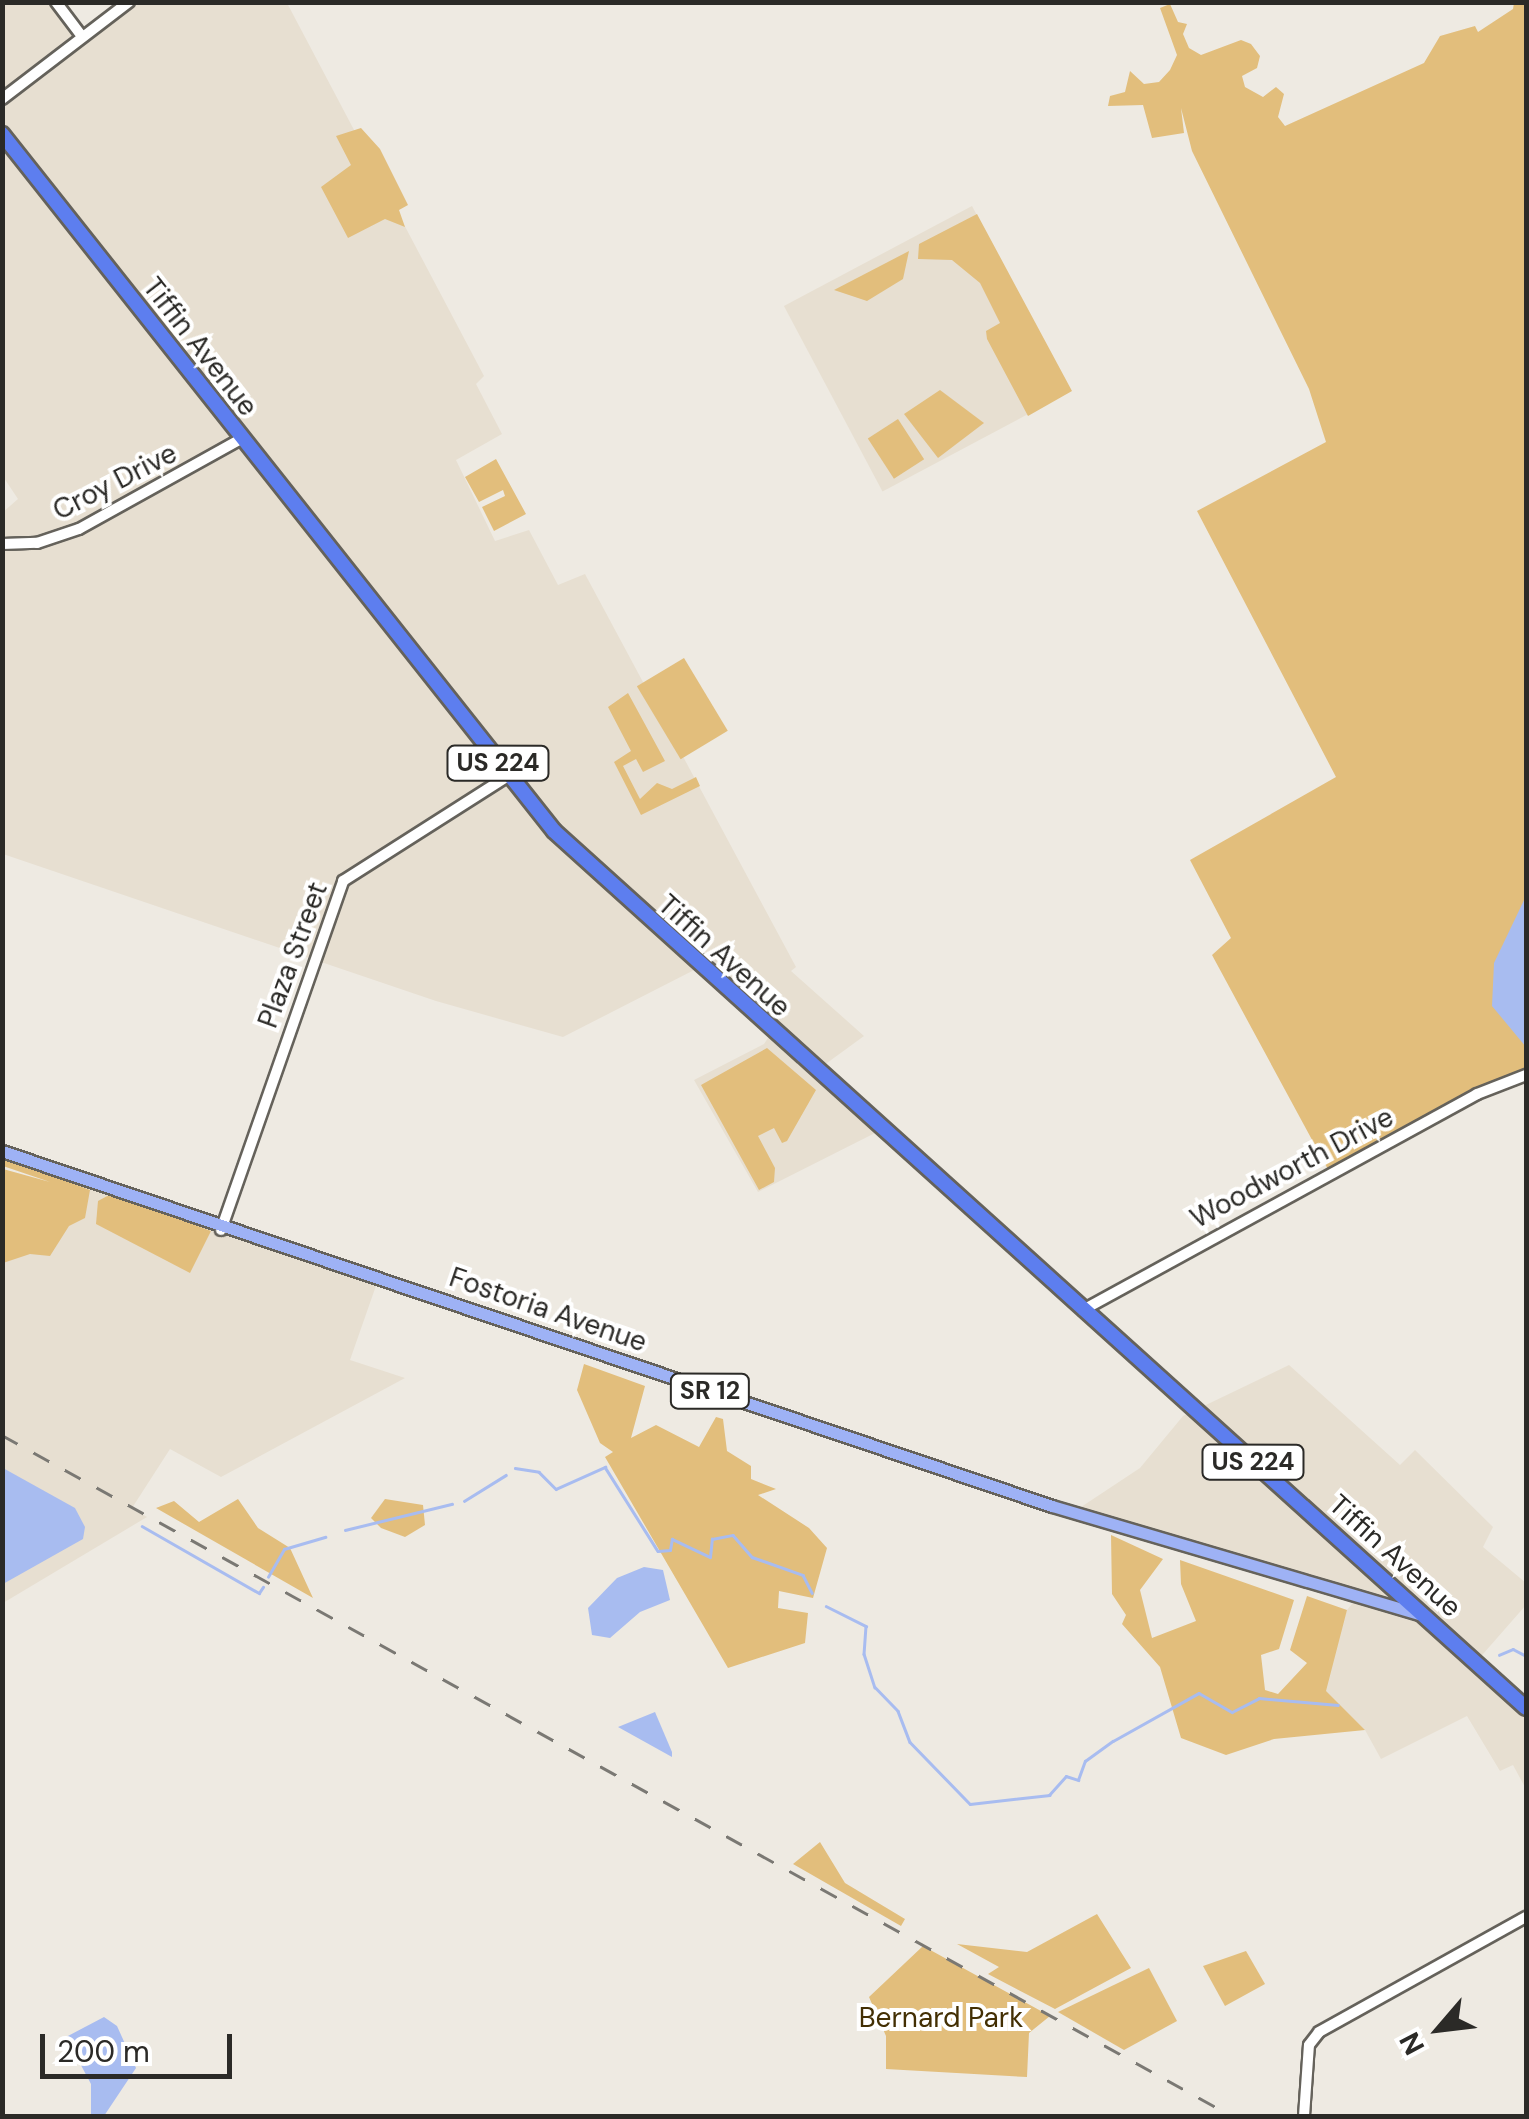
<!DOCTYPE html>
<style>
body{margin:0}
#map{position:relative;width:1529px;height:2119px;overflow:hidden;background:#eeeae2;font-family:"DM Sans",sans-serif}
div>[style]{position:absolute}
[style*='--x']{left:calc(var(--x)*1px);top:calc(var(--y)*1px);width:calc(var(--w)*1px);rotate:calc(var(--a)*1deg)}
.built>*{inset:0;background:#e7dfd1;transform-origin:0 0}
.green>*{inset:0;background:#e2be7c;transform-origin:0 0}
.water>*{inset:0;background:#a8bcf0}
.stream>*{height:2.5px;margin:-1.25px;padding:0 1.25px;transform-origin:1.25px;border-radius:1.25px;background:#a8bcf0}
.roads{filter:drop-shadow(2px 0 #65625b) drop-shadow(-2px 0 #65625b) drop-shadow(0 2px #65625b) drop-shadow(0 -2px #65625b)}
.secondary>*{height:10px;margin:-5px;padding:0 5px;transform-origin:5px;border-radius:5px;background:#fff}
.primary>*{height:11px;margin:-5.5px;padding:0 5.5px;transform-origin:5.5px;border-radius:5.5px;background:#9eb2f5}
.highway>*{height:14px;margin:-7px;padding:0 7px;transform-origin:7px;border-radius:7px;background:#5d7eef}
.rail>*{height:2.5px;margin-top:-1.25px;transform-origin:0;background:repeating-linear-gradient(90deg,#7a7873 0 18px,transparent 0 36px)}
span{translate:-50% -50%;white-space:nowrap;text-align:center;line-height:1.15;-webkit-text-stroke:8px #fff;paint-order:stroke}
.shield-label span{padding:2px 8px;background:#fff;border:2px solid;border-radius:8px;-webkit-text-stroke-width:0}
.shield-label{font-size:25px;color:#2b2a27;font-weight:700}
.street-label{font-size:28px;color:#2b2a27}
.park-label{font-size:28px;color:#432f03}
.frame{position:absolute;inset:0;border:5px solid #2b2a27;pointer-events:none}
.north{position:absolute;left:1389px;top:1979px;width:100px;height:100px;-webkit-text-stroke:8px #fff;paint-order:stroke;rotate:242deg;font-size:28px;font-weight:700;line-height:40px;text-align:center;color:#2b2a27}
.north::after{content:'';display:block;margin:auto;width:35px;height:45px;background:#2b2a27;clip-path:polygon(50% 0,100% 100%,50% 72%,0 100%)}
.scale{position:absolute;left:40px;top:2034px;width:192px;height:45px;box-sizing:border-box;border:5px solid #2b2a27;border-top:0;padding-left:12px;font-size:30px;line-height:35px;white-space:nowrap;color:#2b2a27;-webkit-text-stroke:8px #fff;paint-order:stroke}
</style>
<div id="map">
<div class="built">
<i style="clip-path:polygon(3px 3px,56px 3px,81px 34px,129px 3px,287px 3px,484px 376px,476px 384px,502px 434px,456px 460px,495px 541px,529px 530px,558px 585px,585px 574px,796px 967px,791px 971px,864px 1036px,816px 1071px,881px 1130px,758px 1192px,694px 1080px,764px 1044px,772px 1032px,700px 967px,563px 1037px,436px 1001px,3px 854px,2px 513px,18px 499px,2px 475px)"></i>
<i style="left:972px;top:206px;width:210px;height:213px;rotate:62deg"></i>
<i style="clip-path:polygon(50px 1169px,378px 1280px,350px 1360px,405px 1378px,221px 1477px,170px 1449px,132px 1508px,147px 1517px,3px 1603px,3px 1209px,48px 1185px)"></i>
<i style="clip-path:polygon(1289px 1365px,1400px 1465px,1415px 1450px,1493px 1527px,1483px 1547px,1526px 1583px,1526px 1605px,1476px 1662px,1526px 1707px,1526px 1789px,1513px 1765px,1500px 1771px,1467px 1716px,1381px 1759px,1365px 1730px,1326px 1692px,1324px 1677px,1347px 1610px,1357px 1598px,1072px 1513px,1140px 1468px,1183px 1416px)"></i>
</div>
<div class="green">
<i style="clip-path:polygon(1514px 3px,1526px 3px,1526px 1075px,1330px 1173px,1212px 955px,1231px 938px,1190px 860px,1336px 777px,1197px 511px,1326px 442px,1309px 389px,1192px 151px,1181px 108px,1184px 133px,1152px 138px,1143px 105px,1108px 106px,1110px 96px,1125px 92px,1130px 71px,1144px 84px,1159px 82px,1170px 70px,1177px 55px,1160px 8px,1170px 4px,1178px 22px,1187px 24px,1183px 34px,1189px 48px,1201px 55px,1241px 40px,1251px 44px,1260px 56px,1257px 68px,1242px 76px,1245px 87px,1263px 97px,1276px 87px,1284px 94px,1278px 117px,1285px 126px,1424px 63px,1440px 36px,1475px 26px,1478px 32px,1513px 9px)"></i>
<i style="clip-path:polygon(361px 128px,380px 149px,408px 205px,399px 210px,405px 227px,385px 219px,348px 238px,321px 187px,351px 165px,336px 136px)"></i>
<i style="clip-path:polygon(977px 214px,1072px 391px,1028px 416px,987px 339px,986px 331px,1000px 323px,980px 283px,952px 260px,918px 259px,919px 244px)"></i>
<i style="clip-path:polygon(909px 251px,903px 279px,867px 301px,834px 290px)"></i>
<i style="clip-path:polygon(940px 390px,984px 423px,938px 458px,904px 414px)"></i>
<i style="left:898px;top:419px;width:48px;height:36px;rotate:57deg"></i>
<i style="clip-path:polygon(496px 459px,526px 514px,494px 531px,482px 507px,505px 496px,503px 490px,479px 502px,465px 477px)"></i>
<i style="left:684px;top:658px;width:85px;height:55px;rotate:59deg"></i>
<i style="clip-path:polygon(628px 693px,665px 761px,643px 772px,636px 759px,623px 766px,640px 799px,657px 783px,672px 789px,696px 777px,700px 786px,641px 815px,614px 762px,631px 751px,608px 707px)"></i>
<i style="clip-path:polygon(767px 1048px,816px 1090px,787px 1141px,782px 1143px,774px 1128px,758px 1136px,775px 1168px,774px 1182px,759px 1190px,701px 1085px)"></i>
<i style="clip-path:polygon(2px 1157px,90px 1190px,85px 1218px,69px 1226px,50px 1256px,30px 1254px,3px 1263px,3px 1169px,50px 1182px,3px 1166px)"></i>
<i style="clip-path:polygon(111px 1194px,211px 1231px,190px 1273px,96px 1224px,98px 1201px)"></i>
<i style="clip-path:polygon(584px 1364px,645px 1386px,631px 1438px,656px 1425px,699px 1447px,716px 1417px,723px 1419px,727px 1451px,751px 1466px,751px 1479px,776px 1489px,758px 1495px,809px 1528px,827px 1548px,813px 1598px,779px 1591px,778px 1608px,808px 1613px,805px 1643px,728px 1668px,605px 1457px,613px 1452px,600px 1443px,577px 1390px)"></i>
<i style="clip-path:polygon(238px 1499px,258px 1528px,290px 1548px,313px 1598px,156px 1508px,174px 1501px,199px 1522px)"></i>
<i style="clip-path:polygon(385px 1499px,423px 1505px,425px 1525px,405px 1537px,381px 1528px,371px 1518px)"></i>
<i style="clip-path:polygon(1111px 1535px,1163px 1559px,1140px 1590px,1152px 1638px,1196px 1621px,1181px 1584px,1180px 1560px,1294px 1600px,1279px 1649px,1261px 1655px,1265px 1690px,1278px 1694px,1307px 1663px,1290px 1650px,1307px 1596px,1347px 1610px,1326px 1691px,1365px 1730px,1274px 1739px,1226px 1755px,1181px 1738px,1160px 1667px,1122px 1624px,1126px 1615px,1112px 1594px)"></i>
<i style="clip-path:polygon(820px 1842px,845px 1883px,905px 1919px,901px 1926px,793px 1864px)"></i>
<i style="clip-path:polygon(1097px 1914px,1131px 1968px,1055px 2009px,988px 1974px,999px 1967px,957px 1944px,1027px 1952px)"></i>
<i style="clip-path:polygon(923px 1946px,1050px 2016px,1029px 2033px,1027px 2077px,886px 2069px,886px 2036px,869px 1997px)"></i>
<i style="clip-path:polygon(1246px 1951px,1265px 1984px,1225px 2006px,1203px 1966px)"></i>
<i style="clip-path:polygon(1149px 1968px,1177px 2021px,1124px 2050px,1058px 2012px)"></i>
</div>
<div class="water">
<i style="clip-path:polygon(1526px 896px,1526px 1047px,1492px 1006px,1494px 963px)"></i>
<i style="clip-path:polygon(3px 1468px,75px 1508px,85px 1527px,83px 1539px,3px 1584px)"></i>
<i style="clip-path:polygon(644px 1567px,663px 1570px,670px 1600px,640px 1612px,610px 1638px,592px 1635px,588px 1608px,617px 1578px)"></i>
<i style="clip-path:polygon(655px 1712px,672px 1752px,672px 1757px,618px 1727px)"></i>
<i style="clip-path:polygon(104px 2017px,117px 2026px,136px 2068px,104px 2116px,91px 2116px,91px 2084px,66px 2037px)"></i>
</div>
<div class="stream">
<i style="--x:515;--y:1468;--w:24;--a:9"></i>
<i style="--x:539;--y:1472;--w:24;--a:45"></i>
<i style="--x:556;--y:1489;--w:54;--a:-24.2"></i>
<i style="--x:605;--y:1467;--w:99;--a:57.8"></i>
<i style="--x:658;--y:1551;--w:12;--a:-5"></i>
<i style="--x:670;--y:1550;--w:11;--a:-80"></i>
<i style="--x:672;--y:1539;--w:42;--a:25.3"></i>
<i style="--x:710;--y:1557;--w:18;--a:-84"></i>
<i style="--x:712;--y:1539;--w:21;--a:-11"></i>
<i style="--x:733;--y:1535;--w:29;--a:49"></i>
<i style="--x:752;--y:1557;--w:54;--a:19.4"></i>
<i style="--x:803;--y:1575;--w:20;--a:63"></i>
<i style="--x:464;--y:1501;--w:49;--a:-31.8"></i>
<i style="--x:142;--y:1526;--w:135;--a:29.8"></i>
<i style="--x:259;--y:1593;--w:7;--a:-56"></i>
<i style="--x:345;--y:1530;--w:110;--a:-13.7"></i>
<i style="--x:268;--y:1577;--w:32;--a:-60"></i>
<i style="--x:284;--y:1549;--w:43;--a:-16.3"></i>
<i style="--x:826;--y:1606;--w:45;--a:26.6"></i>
<i style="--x:866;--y:1626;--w:28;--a:94"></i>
<i style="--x:864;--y:1654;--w:35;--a:72"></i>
<i style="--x:875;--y:1687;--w:33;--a:46"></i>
<i style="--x:898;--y:1711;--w:33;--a:69"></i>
<i style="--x:910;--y:1742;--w:86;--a:45.9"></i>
<i style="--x:970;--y:1804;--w:80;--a:-6.5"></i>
<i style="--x:1049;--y:1795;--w:25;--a:-48"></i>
<i style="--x:1066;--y:1776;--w:13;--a:18"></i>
<i style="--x:1078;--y:1780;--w:20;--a:-70"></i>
<i style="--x:1085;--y:1761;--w:34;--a:-36"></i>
<i style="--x:1113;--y:1741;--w:98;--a:-29.2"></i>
<i style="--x:1199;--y:1693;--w:38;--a:30"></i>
<i style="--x:1232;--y:1712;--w:30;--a:-27"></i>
<i style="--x:1259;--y:1698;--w:79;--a:5.1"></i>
<i style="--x:1499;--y:1655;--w:15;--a:-23"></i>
<i style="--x:1513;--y:1649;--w:15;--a:28"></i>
</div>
<div class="roads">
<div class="secondary">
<i style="--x:56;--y:2;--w:41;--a:52.9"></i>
<i style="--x:2;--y:99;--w:160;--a:-37.4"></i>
<i style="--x:2;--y:544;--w:35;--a:-2"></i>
<i style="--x:37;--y:543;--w:44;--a:-18.4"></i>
<i style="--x:79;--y:529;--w:185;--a:-29.1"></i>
<i style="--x:221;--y:1230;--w:370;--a:-70.7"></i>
<i style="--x:343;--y:881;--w:196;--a:-32.5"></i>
<i style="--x:1083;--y:1310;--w:449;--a:-28.7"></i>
<i style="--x:1477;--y:1094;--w:53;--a:-21.2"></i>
<i style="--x:1304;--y:2116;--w:71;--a:-86"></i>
<i style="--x:1309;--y:2045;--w:16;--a:-52"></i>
<i style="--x:1319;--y:2032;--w:237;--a:-29.1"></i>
</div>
<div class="primary">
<i style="--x:2;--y:1151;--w:1108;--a:18.68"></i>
<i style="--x:1052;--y:1506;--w:384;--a:16.4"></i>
</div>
<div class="highway">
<i style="--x:2;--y:134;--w:889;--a:51.62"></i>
<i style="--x:554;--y:831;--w:1309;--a:42.06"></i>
</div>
</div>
<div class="rail">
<i style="--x:2;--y:1435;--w:1406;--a:28.97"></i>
</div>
<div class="shield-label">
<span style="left:498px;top:763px">US 224</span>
<span style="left:710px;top:1391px">SR 12</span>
<span style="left:1253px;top:1462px">US 224</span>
</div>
<div class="street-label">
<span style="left:200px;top:347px;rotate:52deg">Tiffin Avenue</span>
<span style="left:115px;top:482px;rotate:-27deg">Croy Drive</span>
<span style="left:293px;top:955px;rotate:-70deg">Plaza Street</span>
<span style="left:724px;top:956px;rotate:42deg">Tiffin Avenue</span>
<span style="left:1292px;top:1168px;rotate:-28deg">Woodworth Drive</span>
<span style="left:548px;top:1310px;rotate:19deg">Fostoria Avenue</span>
<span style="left:1395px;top:1556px;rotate:42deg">Tiffin Avenue</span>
</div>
<div class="park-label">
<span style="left:941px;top:2018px">Bernard Park</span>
</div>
<div class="frame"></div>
<div class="north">N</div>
<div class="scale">200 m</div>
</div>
